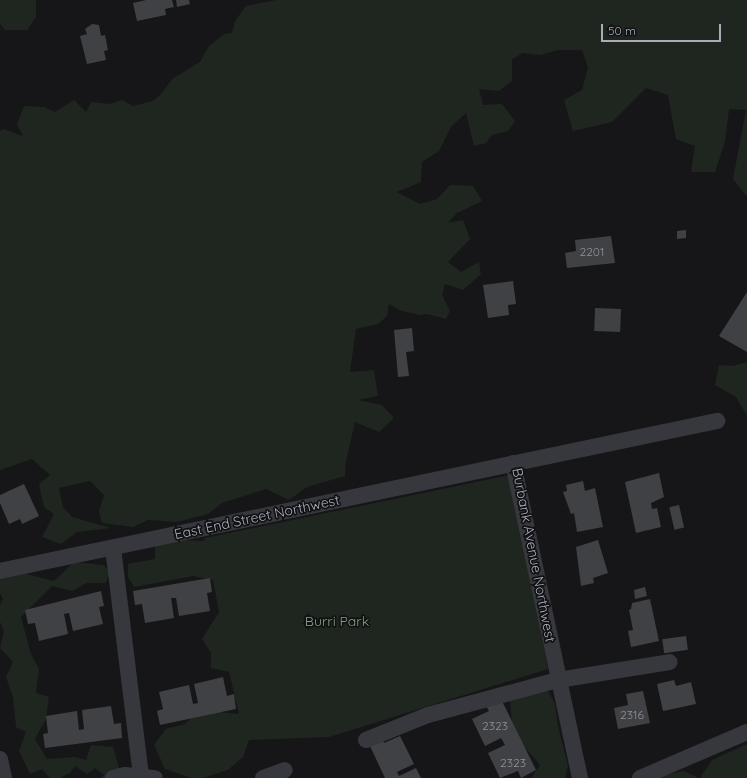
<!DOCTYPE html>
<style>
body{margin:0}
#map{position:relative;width:747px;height:778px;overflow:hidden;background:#161618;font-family:Quicksand,sans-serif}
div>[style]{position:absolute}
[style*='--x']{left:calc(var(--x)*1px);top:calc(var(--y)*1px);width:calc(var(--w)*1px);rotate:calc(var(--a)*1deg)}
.green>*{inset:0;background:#1e261f}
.building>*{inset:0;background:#404145;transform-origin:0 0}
.minor>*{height:16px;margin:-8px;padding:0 8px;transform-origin:8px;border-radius:8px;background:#37383d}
span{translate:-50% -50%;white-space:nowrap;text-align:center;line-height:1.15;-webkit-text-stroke:3.5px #111113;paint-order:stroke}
.number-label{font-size:12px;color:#8e929b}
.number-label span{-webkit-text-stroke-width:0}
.street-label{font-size:14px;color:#a8adb8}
.park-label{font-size:14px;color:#7fa381}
.scale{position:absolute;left:601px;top:24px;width:120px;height:18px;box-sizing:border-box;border:2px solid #a8adb8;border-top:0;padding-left:5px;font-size:12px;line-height:14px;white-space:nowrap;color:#a8adb8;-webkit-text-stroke:3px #111113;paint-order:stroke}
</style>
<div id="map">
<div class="green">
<i style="clip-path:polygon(0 0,36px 0,36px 17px,27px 30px,5px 30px,0 24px)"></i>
<i style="clip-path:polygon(276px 0,747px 0,747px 197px,733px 179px,746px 110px,729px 109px,725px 142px,715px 172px,691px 172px,695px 146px,676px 139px,668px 95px,646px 88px,612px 122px,573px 131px,564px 100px,582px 90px,588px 67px,582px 50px,558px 50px,540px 55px,523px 53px,512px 59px,512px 81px,499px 91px,479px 89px,483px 105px,502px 104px,515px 121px,508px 131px,492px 135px,486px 143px,474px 146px,466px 113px,451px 127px,439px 151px,422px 162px,421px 182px,397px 192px,420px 204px,437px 199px,450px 185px,473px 186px,482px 201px,457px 213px,448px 223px,463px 220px,470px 239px,448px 262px,461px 272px,479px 262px,481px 274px,463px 290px,445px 284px,442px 295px,450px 311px,446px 319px,427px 314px,420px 315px,402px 311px,389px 304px,387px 316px,378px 324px,356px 329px,350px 372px,374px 370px,378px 396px,358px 400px,382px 405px,394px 418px,379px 432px,355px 422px,346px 461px,345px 476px,307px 487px,289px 500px,266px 489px,222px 503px,208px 514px,177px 522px,148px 520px,133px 527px,102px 523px,99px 511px,104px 495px,90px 481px,59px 488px,63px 507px,72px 517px,111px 528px,77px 532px,61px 544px,42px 537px,54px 514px,44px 507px,39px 484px,50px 475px,32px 459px,0 470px,0 131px,3px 129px,23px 136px,17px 124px,24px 106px,44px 107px,55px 112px,74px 100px,86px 112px,91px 102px,110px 104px,122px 100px,133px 106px,153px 101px,162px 93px,172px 79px,200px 62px,209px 46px,224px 34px,232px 33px,235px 21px,246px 6px)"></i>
<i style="clip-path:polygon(747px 362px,747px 416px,736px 397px,715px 385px,719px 365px,732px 366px)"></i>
<i style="clip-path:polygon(510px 475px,548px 669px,329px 737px,249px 740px,243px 757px,228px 770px,203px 778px,192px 778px,165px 769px,154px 745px,166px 729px,185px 724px,199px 710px,239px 714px,229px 672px,211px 668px,211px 653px,202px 639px,219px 612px,213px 580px,193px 576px,134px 587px,128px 577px,128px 564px,155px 559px,155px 544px,180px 540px,204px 541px,205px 538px)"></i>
<i style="clip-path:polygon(74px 562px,104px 565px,109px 572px,106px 583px,87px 583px,72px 591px,52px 586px,21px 617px,31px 654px,39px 669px,36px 693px,49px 697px,46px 719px,35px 739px,47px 759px,75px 757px,86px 760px,91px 745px,113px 747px,122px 778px,100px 778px,104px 775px,95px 768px,87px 774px,75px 766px,70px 773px,60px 778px,50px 778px,42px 769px,30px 774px,19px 751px,26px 732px,16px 727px,13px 697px,6px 677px,13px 662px,0 648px,4px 631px,0 622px,0 605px,3px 599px,0 593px,0 580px,3px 575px,19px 572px,54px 581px)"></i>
<i style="clip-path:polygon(542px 680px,555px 704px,558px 726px,568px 766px,565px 778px,531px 778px,540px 765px,513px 734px,510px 700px)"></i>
<i style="clip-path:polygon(747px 744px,747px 778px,700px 778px,712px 760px)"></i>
<i style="clip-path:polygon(684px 771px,699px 778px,661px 778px,662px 775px)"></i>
</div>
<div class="building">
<i style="clip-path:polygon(146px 0,172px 0,174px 7px,165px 9px,166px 15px,137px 21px,133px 3px)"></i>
<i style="clip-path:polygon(176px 0,189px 0,190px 4px,177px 7px)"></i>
<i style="clip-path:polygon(92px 24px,99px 25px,101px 36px,105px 35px,108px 50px,104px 51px,106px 60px,87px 64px,80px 36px,87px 34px,85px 29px)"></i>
<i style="clip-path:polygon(686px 230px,686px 238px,677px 239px,677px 231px)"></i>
<i style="clip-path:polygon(611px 236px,615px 263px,567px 268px,565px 253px,576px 251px,575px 240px)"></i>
<i style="clip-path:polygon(513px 281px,516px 304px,508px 305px,509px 315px,488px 318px,483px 285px)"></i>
<i style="clip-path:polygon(747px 292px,747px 352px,719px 336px)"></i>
<i style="left:595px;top:308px;width:26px;height:23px;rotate:2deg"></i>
<i style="clip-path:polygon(412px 328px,414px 351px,406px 352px,409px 376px,398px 377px,394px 330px)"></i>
<i style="clip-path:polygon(659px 473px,664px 497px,651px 503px,652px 509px,657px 508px,661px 527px,636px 533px,625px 482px)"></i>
<i style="clip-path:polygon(583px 481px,585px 491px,595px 488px,603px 527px,577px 532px,574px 513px,571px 514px,563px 492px,567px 491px,566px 485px)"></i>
<i style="clip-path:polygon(24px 484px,39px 516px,22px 524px,20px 519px,9px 524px,0 503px,0 495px)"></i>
<i style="left:679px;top:505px;width:23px;height:10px;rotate:77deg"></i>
<i style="clip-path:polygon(598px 540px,608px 573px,593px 578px,594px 583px,581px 586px,576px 547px)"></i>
<i style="clip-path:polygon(210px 578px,212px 592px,207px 593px,210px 611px,179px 616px,176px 598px,171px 598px,174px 618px,145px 623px,142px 604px,135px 605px,133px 591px)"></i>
<i style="clip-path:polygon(645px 587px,647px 596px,635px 599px,634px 590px)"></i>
<i style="clip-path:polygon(101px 591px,104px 606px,99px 607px,103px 624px,73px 631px,69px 613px,64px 614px,68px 634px,39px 641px,35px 623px,28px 624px,25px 610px)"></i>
<i style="clip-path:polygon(650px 599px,659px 641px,631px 647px,628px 631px,633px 630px,629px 610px,631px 609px,632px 603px)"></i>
<i style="left:686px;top:636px;width:14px;height:24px;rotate:82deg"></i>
<i style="clip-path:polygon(223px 677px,227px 696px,234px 694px,236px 709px,160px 725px,157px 711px,163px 709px,159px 692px,189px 685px,193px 704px,198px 703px,194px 684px)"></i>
<i style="clip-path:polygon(674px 680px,676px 686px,691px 682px,696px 704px,663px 711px,657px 684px)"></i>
<i style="clip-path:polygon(643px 691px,650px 723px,618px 729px,614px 708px,628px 705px,626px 694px)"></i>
<i style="clip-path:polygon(501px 699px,536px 770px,521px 778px,518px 771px,500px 778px,488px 753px,505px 745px,501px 738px,485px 746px,472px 719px,489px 711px,486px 706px)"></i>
<i style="clip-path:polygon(111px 706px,114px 724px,121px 723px,122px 738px,45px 748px,43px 734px,48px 733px,46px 716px,77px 711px,79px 730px,84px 729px,82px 710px)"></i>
<i style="clip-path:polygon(400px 736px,414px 764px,397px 772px,399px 776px,416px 768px,421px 778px,385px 778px,369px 744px,382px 738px,384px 743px)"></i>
</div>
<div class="minor">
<i style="--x:513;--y:463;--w:322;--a:78"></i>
<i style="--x:113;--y:548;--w:230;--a:83"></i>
<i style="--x:0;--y:571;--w:733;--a:-11.82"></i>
<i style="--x:366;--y:740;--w:67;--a:-22"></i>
<i style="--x:428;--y:715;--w:135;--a:-15.1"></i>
<i style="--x:558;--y:680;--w:113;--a:-9.1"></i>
<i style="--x:0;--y:759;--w:19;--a:78"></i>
<i style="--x:113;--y:778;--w:12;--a:-14"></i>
<i style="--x:125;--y:775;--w:30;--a:6"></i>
<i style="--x:263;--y:778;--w:23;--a:-20"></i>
<i style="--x:640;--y:778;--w:116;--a:-23.3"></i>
</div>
<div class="number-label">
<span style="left:592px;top:252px">2201</span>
<span style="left:632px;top:715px">2316</span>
<span style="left:495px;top:726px">2323</span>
<span style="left:513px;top:763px">2323</span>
</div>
<div class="street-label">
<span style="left:257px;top:517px;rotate:-12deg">East End Street Northwest</span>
<span style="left:534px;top:555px;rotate:79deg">Burbank Avenue Northwest</span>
</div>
<div class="park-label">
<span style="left:337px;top:621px">Burri Park</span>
</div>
<div class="scale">50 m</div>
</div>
